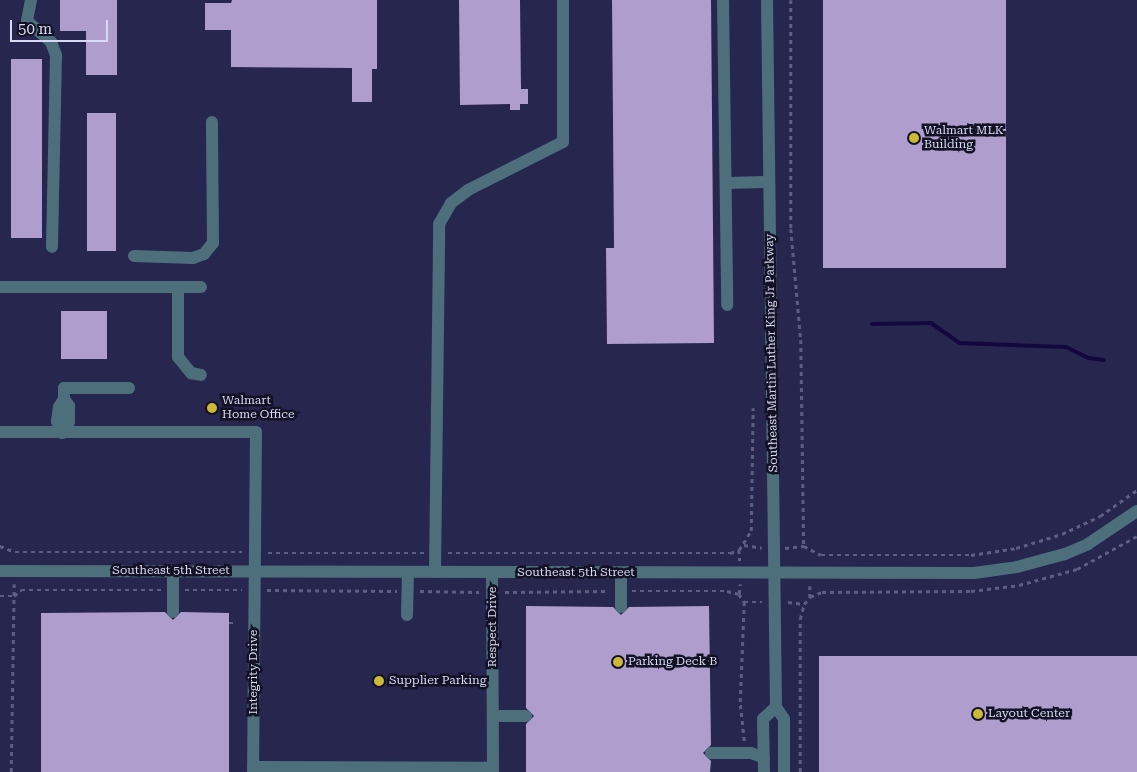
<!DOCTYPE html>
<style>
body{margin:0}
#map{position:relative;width:1137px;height:772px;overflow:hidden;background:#27264f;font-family:"Roboto Serif",serif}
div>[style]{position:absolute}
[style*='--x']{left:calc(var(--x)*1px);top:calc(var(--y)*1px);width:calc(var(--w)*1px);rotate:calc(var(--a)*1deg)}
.stream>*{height:4px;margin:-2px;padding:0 2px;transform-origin:2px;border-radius:2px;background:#12083e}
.building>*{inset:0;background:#af9dce;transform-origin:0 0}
.path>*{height:2.5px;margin-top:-1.25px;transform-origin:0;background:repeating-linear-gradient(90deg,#5e5e82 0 4px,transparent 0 8px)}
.minor>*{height:12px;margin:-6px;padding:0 6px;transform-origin:6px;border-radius:6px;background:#4d6f7b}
.dots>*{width:14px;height:14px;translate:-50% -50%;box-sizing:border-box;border:2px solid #121224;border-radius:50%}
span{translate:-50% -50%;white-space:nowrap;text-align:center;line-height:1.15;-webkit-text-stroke:5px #121224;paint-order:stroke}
.poi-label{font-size:12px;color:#d7daf4}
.left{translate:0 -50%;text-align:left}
.street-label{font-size:12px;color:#d7daf4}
.scale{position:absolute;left:10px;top:20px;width:98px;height:22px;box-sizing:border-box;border:2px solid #d7daf4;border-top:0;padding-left:6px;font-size:15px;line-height:18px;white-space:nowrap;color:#d7daf4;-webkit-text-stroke:4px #121224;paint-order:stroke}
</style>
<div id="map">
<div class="stream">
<i style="--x:872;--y:324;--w:59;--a:-1"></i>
<i style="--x:931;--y:323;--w:35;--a:35"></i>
<i style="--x:960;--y:343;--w:106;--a:2.2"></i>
<i style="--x:1066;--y:347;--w:25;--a:26"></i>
<i style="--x:1089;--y:358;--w:15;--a:8"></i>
</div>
<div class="building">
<i style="clip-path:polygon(60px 0,117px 0,117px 75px,86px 75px,86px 31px,60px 31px)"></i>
<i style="clip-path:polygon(232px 0,377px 0,377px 69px,372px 69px,372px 102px,352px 102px,352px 68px,231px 67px,231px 30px,205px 30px,205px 3px,231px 3px)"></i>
<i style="clip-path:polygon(459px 0,520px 0,521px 89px,528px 89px,528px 104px,520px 104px,520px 110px,510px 110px,510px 104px,460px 105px)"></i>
<i style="clip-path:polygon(612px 0,711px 0,714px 343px,607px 344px,606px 248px,614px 248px)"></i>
<i style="left:823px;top:0;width:183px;height:268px"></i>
<i style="left:11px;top:59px;width:31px;height:179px"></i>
<i style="left:87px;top:113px;width:29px;height:138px"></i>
<i style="left:61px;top:311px;width:46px;height:48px"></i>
<i style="clip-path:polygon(526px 606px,613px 607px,621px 615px,629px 607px,709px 606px,711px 745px,703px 753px,711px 761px,710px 772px,526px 772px,526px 724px,534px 716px,526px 708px)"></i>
<i style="clip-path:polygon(165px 612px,173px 620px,181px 612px,229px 613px,229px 772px,41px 772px,41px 613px)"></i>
<i style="left:1137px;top:656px;width:116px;height:318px;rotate:90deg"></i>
</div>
<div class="path">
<i style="--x:791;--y:0;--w:229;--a:90"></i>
<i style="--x:791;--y:229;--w:111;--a:84.9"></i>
<i style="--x:801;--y:340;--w:206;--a:89.2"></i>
<i style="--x:804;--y:546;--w:19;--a:28"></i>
<i style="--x:821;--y:555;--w:150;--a:0"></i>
<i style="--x:971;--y:555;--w:46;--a:-8.8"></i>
<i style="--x:1016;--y:548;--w:48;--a:-16.9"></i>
<i style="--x:1062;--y:534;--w:42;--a:-25.3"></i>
<i style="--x:1100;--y:516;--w:45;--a:-35.1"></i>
<i style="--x:744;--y:545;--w:18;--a:9"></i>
<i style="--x:0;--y:546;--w:16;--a:22"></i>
<i style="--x:15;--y:552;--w:227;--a:0"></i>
<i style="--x:785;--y:548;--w:19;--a:-6"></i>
<i style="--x:739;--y:550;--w:11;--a:85"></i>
<i style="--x:268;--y:553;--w:157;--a:0"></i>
<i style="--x:448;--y:553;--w:282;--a:0"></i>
<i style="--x:730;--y:553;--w:9;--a:-18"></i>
<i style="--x:739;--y:550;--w:22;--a:-58"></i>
<i style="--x:751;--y:531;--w:123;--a:-89.1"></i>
<i style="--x:810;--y:586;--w:11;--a:90"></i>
<i style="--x:185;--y:590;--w:57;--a:0"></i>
<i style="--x:267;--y:590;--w:130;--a:0.4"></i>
<i style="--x:420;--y:591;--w:59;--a:1"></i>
<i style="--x:632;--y:591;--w:95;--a:0"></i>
<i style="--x:727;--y:591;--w:12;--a:14"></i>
<i style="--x:739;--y:594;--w:9;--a:58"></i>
<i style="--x:744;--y:602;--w:18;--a:0"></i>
<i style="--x:505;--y:592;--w:104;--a:-0.6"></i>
<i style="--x:739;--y:594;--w:10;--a:-84"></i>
<i style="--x:0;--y:596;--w:14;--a:0"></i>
<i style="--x:14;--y:596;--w:9;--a:-41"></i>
<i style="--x:21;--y:590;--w:141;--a:0"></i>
<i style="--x:788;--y:602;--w:16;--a:7"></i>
<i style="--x:229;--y:623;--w:8;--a:0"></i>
<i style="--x:744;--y:741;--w:39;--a:-96"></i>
<i style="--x:740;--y:702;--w:100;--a:-87.7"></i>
<i style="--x:11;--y:772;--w:188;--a:-89.1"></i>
<i style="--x:800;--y:772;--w:153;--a:-90"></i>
<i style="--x:800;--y:619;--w:16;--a:-75"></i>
<i style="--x:804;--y:604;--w:9;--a:-49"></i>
<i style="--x:810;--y:597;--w:13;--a:-23"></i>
<i style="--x:822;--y:592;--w:149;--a:-0.4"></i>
<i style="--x:971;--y:591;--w:48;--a:-7.1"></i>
<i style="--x:1019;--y:585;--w:60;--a:-15.4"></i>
<i style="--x:1077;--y:569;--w:68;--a:-28.8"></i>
</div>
<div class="minor">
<i style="--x:31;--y:0;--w:21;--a:101"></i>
<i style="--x:27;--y:21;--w:32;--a:41"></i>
<i style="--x:51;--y:42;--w:14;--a:69"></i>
<i style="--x:56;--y:55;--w:192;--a:91.2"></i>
<i style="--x:723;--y:0;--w:305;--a:89.2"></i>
<i style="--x:767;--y:0;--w:707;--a:89.27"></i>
<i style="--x:776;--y:707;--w:14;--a:56"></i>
<i style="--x:784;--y:719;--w:53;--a:90"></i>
<i style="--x:727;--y:183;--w:42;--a:-1.4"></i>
<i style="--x:134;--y:256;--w:59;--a:1.9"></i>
<i style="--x:193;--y:258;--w:12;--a:-20"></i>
<i style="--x:204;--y:254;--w:14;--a:-51"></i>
<i style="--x:213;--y:243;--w:121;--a:-90.5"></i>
<i style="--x:0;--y:287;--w:201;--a:0"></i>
<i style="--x:178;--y:287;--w:70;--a:90"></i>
<i style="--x:178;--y:357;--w:21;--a:51"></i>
<i style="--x:191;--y:373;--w:10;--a:11"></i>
<i style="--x:64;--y:399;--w:11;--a:-90"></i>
<i style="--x:64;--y:388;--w:65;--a:0"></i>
<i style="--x:64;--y:399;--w:9;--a:54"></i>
<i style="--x:69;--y:406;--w:16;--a:90"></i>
<i style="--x:69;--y:422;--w:13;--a:122"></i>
<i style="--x:62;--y:433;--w:13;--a:-113"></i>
<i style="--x:57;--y:421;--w:14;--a:-82"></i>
<i style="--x:59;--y:407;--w:9;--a:-58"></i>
<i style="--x:0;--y:432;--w:256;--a:0"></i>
<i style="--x:256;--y:432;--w:340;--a:90.5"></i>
<i style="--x:0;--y:571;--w:974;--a:0.12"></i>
<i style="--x:974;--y:573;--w:43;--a:-7.9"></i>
<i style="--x:1017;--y:567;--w:50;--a:-15.2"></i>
<i style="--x:1065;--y:554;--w:25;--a:-23"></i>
<i style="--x:1088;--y:544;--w:59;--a:-34"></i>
<i style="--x:173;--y:571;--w:41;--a:90"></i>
<i style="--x:435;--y:572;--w:348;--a:-89.3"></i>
<i style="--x:439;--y:224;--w:24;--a:-60"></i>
<i style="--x:451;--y:203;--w:21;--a:-37"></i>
<i style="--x:468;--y:190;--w:106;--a:-26.8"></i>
<i style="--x:563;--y:142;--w:142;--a:-90"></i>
<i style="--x:492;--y:572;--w:200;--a:89.7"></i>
<i style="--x:621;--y:573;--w:34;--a:90"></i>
<i style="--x:407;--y:615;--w:43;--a:-88.7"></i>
<i style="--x:493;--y:716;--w:33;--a:0"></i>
<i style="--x:711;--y:753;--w:40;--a:0"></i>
<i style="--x:751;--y:753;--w:14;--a:21"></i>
<i style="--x:253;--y:767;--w:240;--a:0.2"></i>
<i style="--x:764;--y:772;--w:53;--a:-91.1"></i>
<i style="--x:763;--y:719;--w:18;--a:-43"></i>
</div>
<div class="dots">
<i style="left:914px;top:138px;background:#cbba39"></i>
<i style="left:212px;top:408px;background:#cbba39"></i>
<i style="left:618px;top:662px;background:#cbba39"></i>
<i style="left:379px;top:681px;background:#cbba39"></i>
<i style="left:978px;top:714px;background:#cbba39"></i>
</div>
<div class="poi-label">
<span class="left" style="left:924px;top:138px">Walmart MLK<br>Building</span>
<span class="left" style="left:222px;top:408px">Walmart<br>Home Office</span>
<span class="left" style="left:628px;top:662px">Parking Deck B</span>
<span class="left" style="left:389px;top:681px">Supplier Parking</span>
<span class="left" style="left:988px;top:714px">Layout Center</span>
</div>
<div class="street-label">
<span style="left:772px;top:353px;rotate:-91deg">Southeast Martin Luther King Jr Parkway</span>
<span style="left:171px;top:571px">Southeast 5th Street</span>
<span style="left:576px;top:573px">Southeast 5th Street</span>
<span style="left:493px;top:627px;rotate:-90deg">Respect Drive</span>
<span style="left:254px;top:672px;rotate:-90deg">Integrity Drive</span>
</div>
<div class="scale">50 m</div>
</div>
